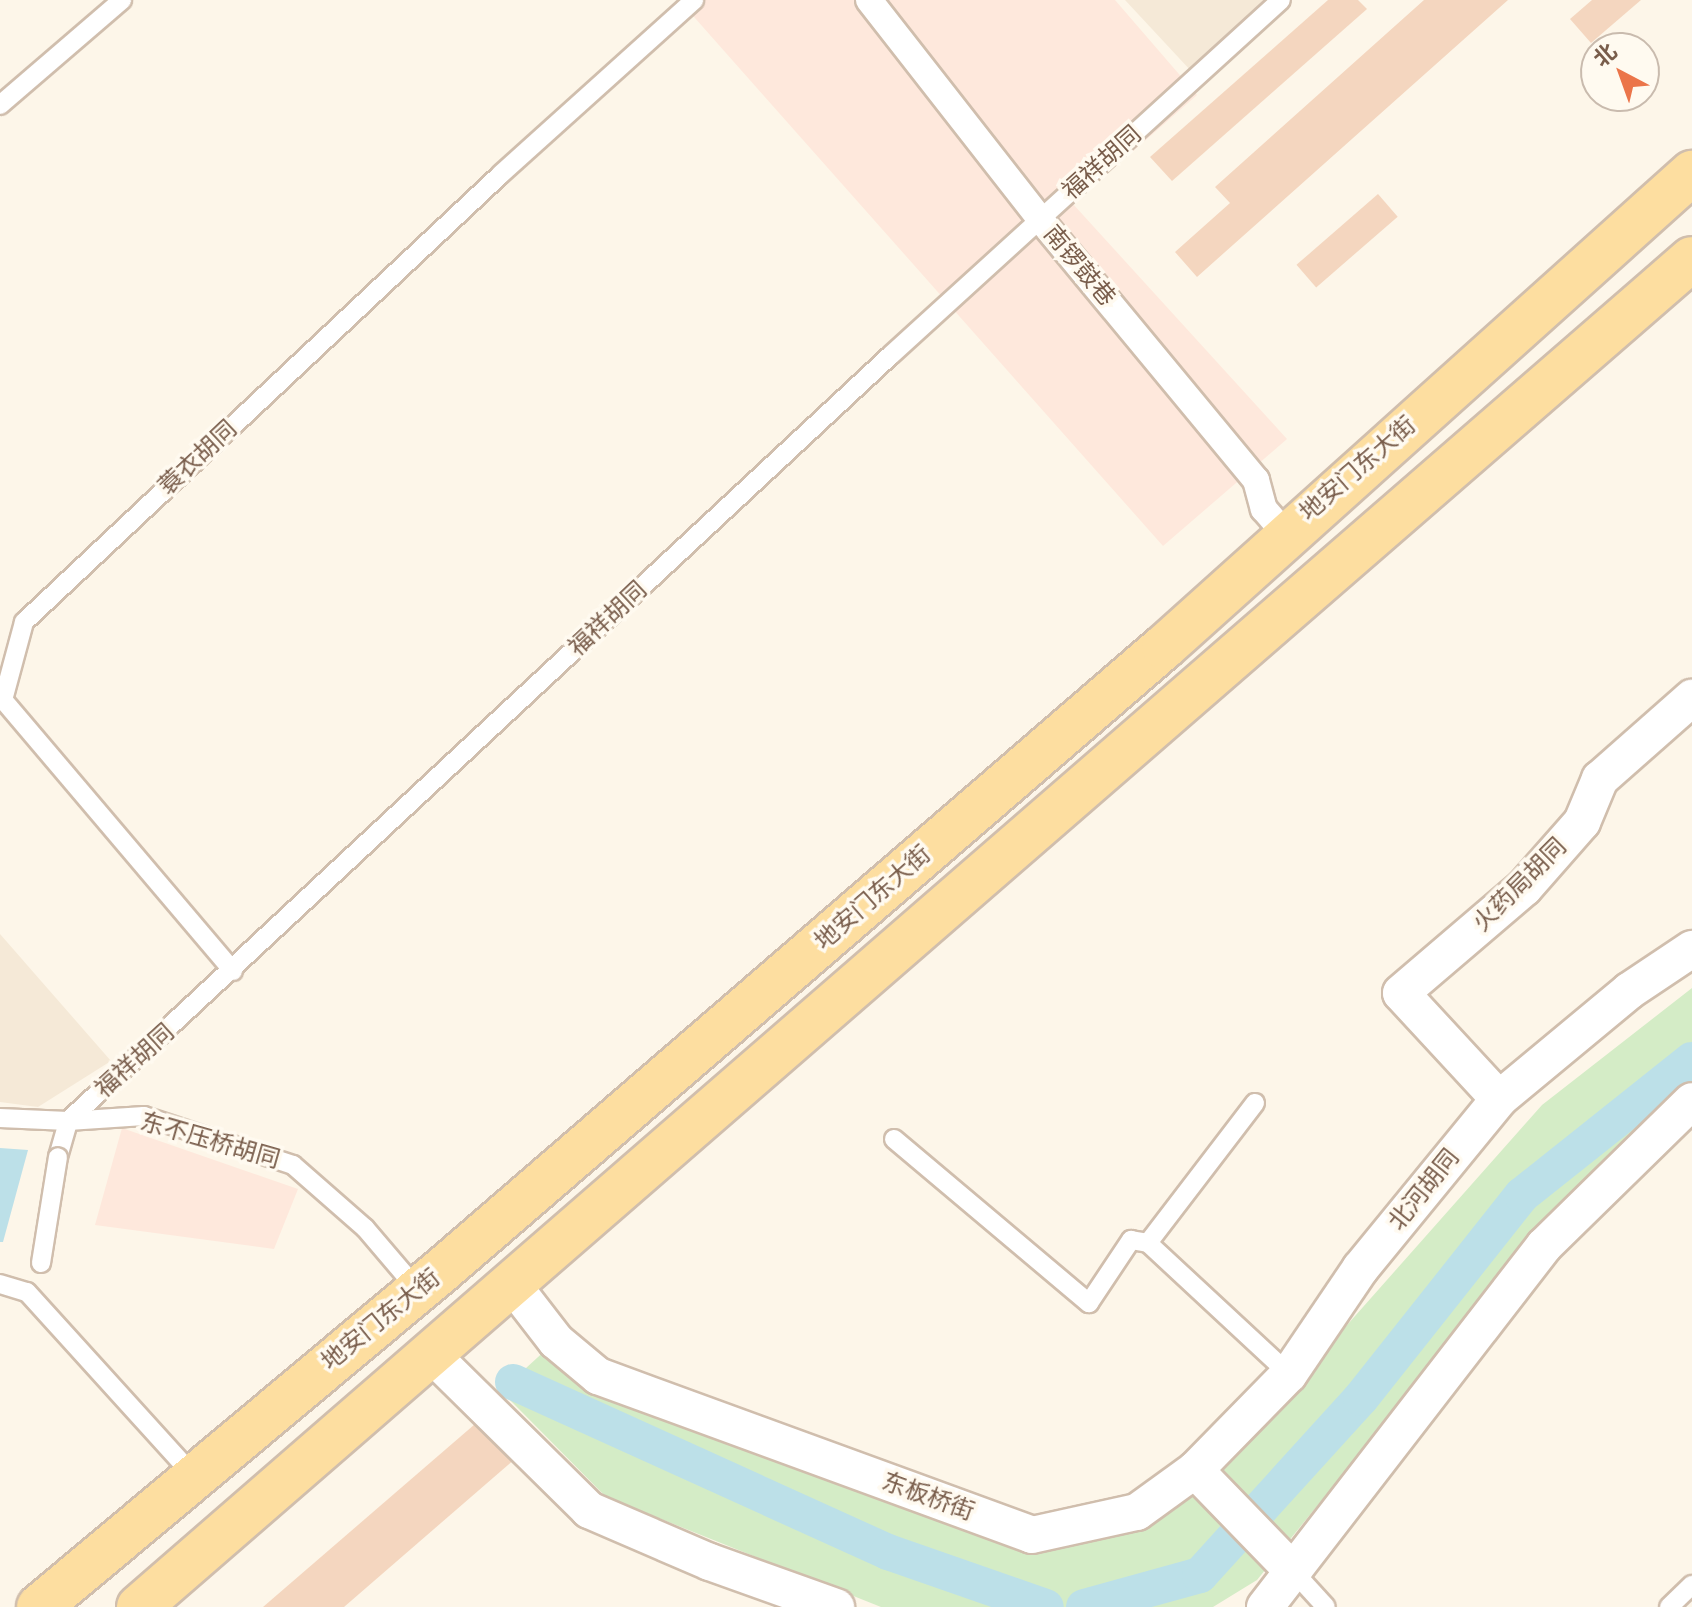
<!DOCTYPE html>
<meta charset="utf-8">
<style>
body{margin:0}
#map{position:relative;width:1692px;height:1607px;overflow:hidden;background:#fdf6e9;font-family:Karla,"Noto Sans SC",sans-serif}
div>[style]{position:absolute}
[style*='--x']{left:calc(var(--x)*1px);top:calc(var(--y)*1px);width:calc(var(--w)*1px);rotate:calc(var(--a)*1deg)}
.residential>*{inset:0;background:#f5e9d7}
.commercial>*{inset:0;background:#fee8dc}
.green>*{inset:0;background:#d4ecc6}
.water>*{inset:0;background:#bce0e8}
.canal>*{height:36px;margin:-18px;padding:0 18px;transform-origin:18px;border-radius:18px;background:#bce0e8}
.building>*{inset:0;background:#f4d6bf;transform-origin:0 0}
.roads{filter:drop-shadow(2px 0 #d0bead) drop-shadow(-2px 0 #d0bead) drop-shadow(0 2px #d0bead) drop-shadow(0 -2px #d0bead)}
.service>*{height:18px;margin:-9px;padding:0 9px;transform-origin:9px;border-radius:9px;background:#fff}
.pedestrian>*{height:26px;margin:-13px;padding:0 13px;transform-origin:13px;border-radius:13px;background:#fff}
.minor>*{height:36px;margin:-18px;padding:0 18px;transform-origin:18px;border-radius:18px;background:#fff}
.primary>*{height:44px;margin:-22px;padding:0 22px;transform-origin:22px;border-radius:22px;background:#fddea0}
.bridges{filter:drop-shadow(2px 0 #d0bead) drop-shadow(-2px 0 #d0bead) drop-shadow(0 2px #d0bead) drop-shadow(0 -2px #d0bead)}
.service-bridge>*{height:18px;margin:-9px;padding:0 9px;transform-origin:9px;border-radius:9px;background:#fff}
span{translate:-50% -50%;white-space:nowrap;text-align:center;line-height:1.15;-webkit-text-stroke:7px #fffaf0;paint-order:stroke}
.street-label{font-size:24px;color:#795d4b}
.north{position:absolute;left:1580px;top:32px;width:80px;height:80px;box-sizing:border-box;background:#fffaf0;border:2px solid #c9bbae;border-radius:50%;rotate:319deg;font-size:22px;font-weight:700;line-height:32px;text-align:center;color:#795d4b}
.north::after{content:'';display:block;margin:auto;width:28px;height:36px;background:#eb754a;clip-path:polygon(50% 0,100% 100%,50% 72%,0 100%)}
</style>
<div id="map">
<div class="residential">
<i style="clip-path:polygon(1125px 0,1269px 0,1192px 72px)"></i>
<i style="clip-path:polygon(0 934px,111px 1061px,38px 1107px,0 1102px)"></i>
</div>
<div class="commercial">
<i style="clip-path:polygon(679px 0,1115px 0,1197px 95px,1073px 204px,1287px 439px,1163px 546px)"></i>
<i style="clip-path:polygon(122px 1128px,298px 1189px,274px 1249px,95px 1225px)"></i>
</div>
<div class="green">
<i style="clip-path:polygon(1692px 988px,1692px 1094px,1551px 1218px,1257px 1580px,1213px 1607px,881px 1607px,606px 1497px,501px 1391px,549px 1347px,1064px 1543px,1239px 1447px,1542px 1105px)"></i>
</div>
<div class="water">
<i style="clip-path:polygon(0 1148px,28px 1150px,3px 1242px,0 1242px)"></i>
</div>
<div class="canal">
<i style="--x:513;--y:1382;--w:412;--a:24.4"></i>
<i style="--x:888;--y:1552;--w:167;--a:19.2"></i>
<i style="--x:1084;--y:1607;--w:120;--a:-15.4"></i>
<i style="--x:1200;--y:1575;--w:239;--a:-47.7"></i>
<i style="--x:1361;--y:1398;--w:259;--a:-51.6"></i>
<i style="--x:1522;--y:1195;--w:217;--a:-38.5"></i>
</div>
<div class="building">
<i style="clip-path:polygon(1328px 0,1358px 0,1367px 9px,1172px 181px,1150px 157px)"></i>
<i style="clip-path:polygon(1424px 0,1508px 0,1197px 277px,1175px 252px,1230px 203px,1215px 187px)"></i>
<i style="clip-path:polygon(1592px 0,1641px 0,1591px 43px,1570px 19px)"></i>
<i style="left:1378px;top:194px;width:30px;height:108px;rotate:49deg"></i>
<i style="clip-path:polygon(482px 1418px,516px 1458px,344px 1607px,263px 1607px)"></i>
</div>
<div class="roads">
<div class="service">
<i style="--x:0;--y:105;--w:161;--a:-40.7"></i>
<i style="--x:233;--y:971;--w:355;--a:-130.3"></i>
<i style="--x:3;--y:700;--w:81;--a:-74.9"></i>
<i style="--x:24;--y:622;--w:654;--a:-43.2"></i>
<i style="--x:501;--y:174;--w:260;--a:-42"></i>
<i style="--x:1255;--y:1103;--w:176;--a:127.4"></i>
<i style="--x:1148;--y:1243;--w:192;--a:42.9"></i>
<i style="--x:0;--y:1118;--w:68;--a:2.5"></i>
<i style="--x:68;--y:1121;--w:76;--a:-3.8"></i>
<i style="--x:144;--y:1116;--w:157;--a:18.2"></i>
<i style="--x:293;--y:1165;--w:96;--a:41.2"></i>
<i style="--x:365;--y:1228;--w:80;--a:49.6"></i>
<i style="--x:894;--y:1139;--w:255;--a:40.1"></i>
<i style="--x:1089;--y:1303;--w:76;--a:-56.3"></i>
<i style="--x:1131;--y:1240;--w:17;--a:10"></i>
<i style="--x:58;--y:1157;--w:37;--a:-74"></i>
<i style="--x:68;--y:1121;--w:1124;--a:-42.95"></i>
<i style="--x:891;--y:355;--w:527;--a:-42.31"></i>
<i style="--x:0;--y:1284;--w:28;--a:17"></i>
<i style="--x:27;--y:1292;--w:247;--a:47.8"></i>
<i style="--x:1294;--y:1572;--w:47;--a:47.6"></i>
<i style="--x:1669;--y:1607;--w:32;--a:-44"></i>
</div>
<div class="pedestrian">
<i style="--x:869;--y:0;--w:278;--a:52"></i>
<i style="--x:1040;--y:219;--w:339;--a:50.4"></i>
<i style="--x:1256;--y:480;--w:30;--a:75"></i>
<i style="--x:1264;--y:509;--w:32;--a:49"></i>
</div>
<div class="minor">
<i style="--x:1499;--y:1099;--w:144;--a:-132.8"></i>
<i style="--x:1401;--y:993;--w:162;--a:-40.5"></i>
<i style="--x:1524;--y:888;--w:88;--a:-48.7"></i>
<i style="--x:1582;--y:822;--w:47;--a:-67.3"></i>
<i style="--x:1600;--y:779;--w:123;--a:-41.4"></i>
<i style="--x:512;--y:1284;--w:72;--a:52.3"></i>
<i style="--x:556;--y:1341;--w:55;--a:39.8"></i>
<i style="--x:598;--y:1376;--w:462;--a:20.1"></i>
<i style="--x:1032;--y:1535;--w:107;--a:-12.4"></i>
<i style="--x:1137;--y:1512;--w:72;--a:-35.9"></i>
<i style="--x:1195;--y:1470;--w:134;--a:-45.6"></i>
<i style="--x:1289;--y:1374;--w:127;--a:-55.9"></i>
<i style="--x:1360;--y:1269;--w:220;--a:-50.7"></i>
<i style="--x:1499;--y:1099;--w:169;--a:-39.7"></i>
<i style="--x:1629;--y:991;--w:76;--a:-33.7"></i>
<i style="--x:429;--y:1352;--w:225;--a:44.6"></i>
<i style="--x:589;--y:1510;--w:132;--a:23.3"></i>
<i style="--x:710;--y:1562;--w:134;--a:19.7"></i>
<i style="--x:1195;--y:1470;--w:142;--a:45.9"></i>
<i style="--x:1265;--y:1607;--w:456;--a:-52.3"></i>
<i style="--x:1544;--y:1246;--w:207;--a:-44.4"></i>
</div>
<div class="primary">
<i style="--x:39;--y:1607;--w:524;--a:-39.89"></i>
<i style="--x:441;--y:1271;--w:955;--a:-40.8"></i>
<i style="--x:1164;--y:647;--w:710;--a:-41.92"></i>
<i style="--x:139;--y:1607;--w:2056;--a:-40.96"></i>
</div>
</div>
<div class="bridges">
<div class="service-bridge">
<i style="--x:41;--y:1263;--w:107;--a:-80.9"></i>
</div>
</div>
<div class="street-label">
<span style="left:1102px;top:163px;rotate:-42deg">福祥胡同</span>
<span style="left:1079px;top:266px;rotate:50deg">南锣鼓巷</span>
<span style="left:198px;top:458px;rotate:-43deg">蓑衣胡同</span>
<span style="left:1358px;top:469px;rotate:-41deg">地安门东大街</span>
<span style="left:608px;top:619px;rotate:-43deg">福祥胡同</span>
<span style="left:1520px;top:885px;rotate:-45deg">火药局胡同</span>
<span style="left:873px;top:898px;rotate:-41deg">地安门东大街</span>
<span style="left:135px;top:1061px;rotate:-42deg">福祥胡同</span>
<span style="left:210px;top:1141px;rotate:16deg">东不压桥胡同</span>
<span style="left:1424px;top:1190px;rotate:-51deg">北河胡同</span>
<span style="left:381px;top:1320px;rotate:-39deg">地安门东大街</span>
<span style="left:928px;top:1497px;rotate:20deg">东板桥街</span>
</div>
<div class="north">北</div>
</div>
